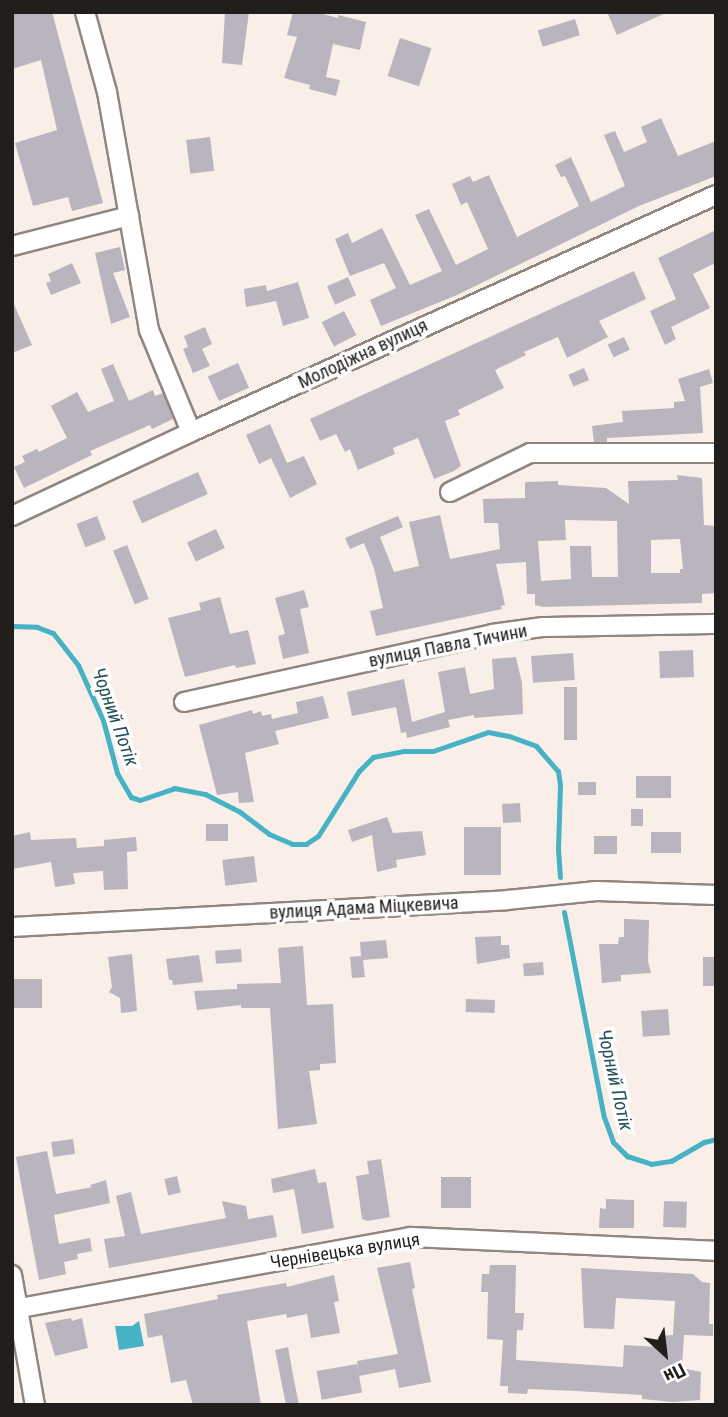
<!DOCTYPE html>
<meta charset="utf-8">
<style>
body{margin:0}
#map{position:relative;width:728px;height:1417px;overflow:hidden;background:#faeee8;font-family:"Roboto Condensed",sans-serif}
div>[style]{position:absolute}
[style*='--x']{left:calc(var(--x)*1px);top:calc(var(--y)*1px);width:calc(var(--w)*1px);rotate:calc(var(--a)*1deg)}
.water>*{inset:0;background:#46b2c3}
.stream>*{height:5px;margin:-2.5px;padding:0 2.5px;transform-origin:2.5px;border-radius:2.5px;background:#46b2c3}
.building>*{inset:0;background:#b9b4be;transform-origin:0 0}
.roads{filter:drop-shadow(2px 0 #90857f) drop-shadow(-2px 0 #90857f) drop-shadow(0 2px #90857f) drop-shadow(0 -2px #90857f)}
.minor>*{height:18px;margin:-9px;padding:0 9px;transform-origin:9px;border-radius:9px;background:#fff}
span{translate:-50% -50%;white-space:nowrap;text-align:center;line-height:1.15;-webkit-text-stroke:7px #fefefe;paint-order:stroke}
.street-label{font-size:18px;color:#221e1b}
.water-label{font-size:19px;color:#25535b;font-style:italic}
.frame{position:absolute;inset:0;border:14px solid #221e1b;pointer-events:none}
.north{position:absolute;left:630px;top:1319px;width:70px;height:70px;-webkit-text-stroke:5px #fefefe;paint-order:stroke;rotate:153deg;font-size:19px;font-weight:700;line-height:28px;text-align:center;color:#221e1b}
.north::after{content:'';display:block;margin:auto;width:24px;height:32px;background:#221e1b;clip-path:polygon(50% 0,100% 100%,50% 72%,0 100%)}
</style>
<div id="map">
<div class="water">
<i style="clip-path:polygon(139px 1321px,144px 1346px,119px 1350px,115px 1326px,132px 1326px)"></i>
</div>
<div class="stream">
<i style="--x:12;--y:626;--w:25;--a:2"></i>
<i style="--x:37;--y:627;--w:17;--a:21"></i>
<i style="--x:53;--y:633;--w:41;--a:52"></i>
<i style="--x:78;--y:665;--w:60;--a:65.6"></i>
<i style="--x:103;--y:720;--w:55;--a:75.2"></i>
<i style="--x:117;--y:773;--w:28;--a:60"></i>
<i style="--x:131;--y:797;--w:9;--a:18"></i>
<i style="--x:140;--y:800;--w:36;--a:-19"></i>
<i style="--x:174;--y:788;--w:32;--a:11"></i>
<i style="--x:205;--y:794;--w:39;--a:27"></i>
<i style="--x:240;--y:812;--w:36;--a:37"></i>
<i style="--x:269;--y:834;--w:25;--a:23"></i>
<i style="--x:292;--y:844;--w:14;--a:0"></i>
<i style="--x:306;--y:844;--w:14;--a:-34"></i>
<i style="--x:318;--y:836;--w:77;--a:-57.8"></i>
<i style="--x:359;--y:771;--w:20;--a:-45"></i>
<i style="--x:373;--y:757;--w:32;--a:-11"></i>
<i style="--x:404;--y:751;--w:29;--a:0"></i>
<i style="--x:433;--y:751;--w:58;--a:-19.1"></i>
<i style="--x:488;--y:732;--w:21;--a:11"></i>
<i style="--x:509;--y:736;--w:29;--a:20"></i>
<i style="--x:536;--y:746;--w:33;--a:49"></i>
<i style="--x:558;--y:771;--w:14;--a:82"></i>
<i style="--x:560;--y:785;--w:64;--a:91.8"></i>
<i style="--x:558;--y:849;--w:28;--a:86"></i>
<i style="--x:564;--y:912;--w:209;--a:79"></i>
<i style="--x:604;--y:1117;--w:27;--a:70"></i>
<i style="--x:613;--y:1142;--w:20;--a:45"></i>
<i style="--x:627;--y:1156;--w:25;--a:18"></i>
<i style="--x:651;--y:1164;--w:20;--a:-9"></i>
<i style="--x:671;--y:1161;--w:38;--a:-30"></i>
<i style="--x:704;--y:1142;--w:12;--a:-14"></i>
</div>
<div class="building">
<i style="clip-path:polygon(12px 12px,52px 12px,103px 203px,72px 211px,68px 197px,33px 206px,15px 143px,57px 130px,41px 60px,12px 69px)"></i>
<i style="clip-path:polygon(225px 12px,249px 12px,242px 65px,222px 63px)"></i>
<i style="clip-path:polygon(293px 12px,315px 12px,338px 18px,338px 15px,366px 22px,360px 50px,333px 44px,326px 77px,340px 80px,336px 96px,309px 89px,310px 85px,284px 78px,297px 37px,287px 35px)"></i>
<i style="clip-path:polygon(607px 12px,668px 12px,617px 35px)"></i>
<i style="left:575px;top:19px;width:17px;height:39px;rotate:73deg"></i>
<i style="left:400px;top:38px;width:33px;height:40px;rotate:18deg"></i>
<i style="clip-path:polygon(661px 118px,678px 156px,716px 141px,716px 176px,639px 206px,457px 295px,381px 326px,370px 300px,396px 288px,384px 263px,350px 276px,335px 239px,348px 233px,352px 243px,382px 228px,410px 285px,442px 271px,415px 215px,429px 209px,456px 265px,488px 249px,467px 202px,461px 205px,452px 184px,470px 176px,473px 182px,489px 175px,517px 237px,579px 206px,565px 176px,561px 177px,555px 165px,571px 157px,591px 202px,625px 186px,604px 135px,615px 131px,624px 152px,647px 142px,641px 127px)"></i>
<i style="left:210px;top:137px;width:34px;height:24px;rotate:83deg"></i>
<i style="clip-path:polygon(716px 230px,716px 269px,713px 264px,693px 274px,710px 308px,671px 327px,676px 339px,665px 345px,650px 311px,676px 299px,658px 258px)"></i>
<i style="clip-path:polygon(120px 247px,125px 270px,113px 273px,130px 317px,111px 324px,95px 253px)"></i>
<i style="clip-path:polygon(72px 263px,81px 283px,51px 295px,46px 283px,51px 281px,48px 274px)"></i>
<i style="clip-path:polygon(634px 271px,646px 299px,599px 321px,608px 337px,567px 358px,558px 337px,524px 352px,526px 355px,495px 370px,504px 388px,458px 410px,460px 415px,445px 421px,461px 466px,454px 471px,434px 479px,418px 438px,393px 448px,395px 454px,358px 470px,350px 449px,345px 452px,336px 434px,320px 441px,310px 419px)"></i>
<i style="left:348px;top:277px;width:20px;height:23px;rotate:66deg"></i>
<i style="clip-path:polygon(298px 282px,309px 318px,283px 326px,276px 301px,246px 307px,244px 289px,266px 285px,267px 291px)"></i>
<i style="clip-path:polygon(12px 300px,32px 345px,12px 353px)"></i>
<i style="left:344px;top:311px;width:27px;height:25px;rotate:63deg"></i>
<i style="clip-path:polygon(205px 327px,212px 344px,202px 349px,210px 366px,193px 373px,183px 349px,188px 347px,184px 336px)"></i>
<i style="left:624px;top:337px;width:14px;height:18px;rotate:65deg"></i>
<i style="left:238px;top:363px;width:27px;height:33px;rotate:66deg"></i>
<i style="clip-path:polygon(113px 364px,129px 401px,153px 390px,155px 396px,163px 393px,173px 419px,152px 429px,150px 425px,90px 451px,92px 455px,24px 488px,14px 467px,25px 462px,22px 456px,37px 449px,39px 452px,67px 438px,51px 406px,77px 392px,88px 412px,114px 401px,101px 369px)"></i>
<i style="left:584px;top:368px;width:13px;height:17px;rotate:67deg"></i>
<i style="clip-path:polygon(709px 369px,713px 383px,700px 387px,703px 433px,607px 438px,607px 442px,594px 442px,592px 426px,623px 422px,622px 411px,674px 408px,674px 402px,685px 401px,678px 379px)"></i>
<i style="clip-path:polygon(270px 424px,287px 463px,304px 456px,317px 484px,290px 498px,271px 458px,259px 464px,246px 435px)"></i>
<i style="left:198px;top:472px;width:24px;height:72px;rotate:66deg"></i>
<i style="clip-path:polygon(evenodd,677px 475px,702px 478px,704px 525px,716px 526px,716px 593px,702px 594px,702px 603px,543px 607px,535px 605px,535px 594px,527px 594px,526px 562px,496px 564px,505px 605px,501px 606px,502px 609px,376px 636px,370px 611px,383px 608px,374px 568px,364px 543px,350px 549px,345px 538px,398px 516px,403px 527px,380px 537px,394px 572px,419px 566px,409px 522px,440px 515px,450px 559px,500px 549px,498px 523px,484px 523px,483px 499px,525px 498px,525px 482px,558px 481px,558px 485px,606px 488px,629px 504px,628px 481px,678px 480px,677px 475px,565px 520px,617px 521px,618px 577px,592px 577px,591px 546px,570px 546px,571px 579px,541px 581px,538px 541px,566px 540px,565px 520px,677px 475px,680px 539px,683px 569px,680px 569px,680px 573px,651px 573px,651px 540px,680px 539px)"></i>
<i style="left:97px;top:516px;width:25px;height:22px;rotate:69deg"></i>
<i style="left:216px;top:529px;width:21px;height:32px;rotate:65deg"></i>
<i style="left:127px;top:545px;width:58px;height:15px;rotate:68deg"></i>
<i style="clip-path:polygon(304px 590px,309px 607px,300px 609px,309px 653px,283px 659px,278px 636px,285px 634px,275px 598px)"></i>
<i style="clip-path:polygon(220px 597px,230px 634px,248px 630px,256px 664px,236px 668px,235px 665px,185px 677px,168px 618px,201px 610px,199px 603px)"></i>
<i style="left:693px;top:650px;width:27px;height:34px;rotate:88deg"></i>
<i style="left:573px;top:653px;width:27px;height:42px;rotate:86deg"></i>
<i style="clip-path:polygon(516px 657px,522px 683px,523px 714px,474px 718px,474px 715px,448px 720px,450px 727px,407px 738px,406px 732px,401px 733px,396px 707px,352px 716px,347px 692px,404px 679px,412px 722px,445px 712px,438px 672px,465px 667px,470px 694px,494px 689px,492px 659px)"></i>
<i style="left:564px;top:687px;width:13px;height:53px"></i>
<i style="clip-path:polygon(323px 696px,329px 718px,275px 731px,279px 744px,245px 753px,254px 802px,239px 803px,238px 792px,217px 795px,199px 725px,252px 710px,253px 714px,261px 711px,262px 716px,271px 714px,272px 719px,298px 713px,296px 702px)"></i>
<i style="left:636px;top:776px;width:35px;height:22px"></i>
<i style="left:596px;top:782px;width:13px;height:18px;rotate:90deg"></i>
<i style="left:520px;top:803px;width:19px;height:18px;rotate:87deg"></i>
<i style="left:631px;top:809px;width:12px;height:17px"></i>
<i style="clip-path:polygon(387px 817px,393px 833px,422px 831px,426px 855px,396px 860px,397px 867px,377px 872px,372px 835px,352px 842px,348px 830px)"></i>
<i style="left:206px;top:824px;width:22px;height:17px"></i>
<i style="left:464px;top:827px;width:37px;height:48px"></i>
<i style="clip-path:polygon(30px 832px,31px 840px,76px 838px,77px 848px,104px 846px,104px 840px,136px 837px,137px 851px,127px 852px,128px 889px,104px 890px,103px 871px,73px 873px,75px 884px,55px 887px,51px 862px,12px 869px,12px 836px)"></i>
<i style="left:651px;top:832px;width:30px;height:21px"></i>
<i style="left:617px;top:836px;width:18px;height:23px;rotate:90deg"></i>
<i style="left:254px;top:856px;width:26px;height:32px;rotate:83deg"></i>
<i style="clip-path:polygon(624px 919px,649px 920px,648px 961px,651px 973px,621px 975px,621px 981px,602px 983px,599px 944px,618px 944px,619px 937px,624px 937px)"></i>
<i style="clip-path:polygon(501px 936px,501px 945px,509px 945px,510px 958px,477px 964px,475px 937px)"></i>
<i style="clip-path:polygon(386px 940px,388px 958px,363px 960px,365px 977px,352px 978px,350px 957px,361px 956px,360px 942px)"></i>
<i style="clip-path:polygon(303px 946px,307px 1005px,333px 1004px,336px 1063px,320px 1064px,320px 1070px,309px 1071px,317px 1124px,278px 1129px,270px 1008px,241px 1008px,241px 1005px,197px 1010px,194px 991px,237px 989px,237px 984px,281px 983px,278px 948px)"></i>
<i style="left:241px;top:949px;width:13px;height:26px;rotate:86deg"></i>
<i style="clip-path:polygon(132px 954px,137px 1011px,121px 1013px,120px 998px,109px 992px,112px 987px,108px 957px)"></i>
<i style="clip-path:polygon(199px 955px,203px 982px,173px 985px,172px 980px,169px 980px,166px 959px)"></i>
<i style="left:703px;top:957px;width:13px;height:29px"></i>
<i style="left:543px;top:962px;width:13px;height:20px;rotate:86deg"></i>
<i style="left:42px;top:979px;width:29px;height:30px;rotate:90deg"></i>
<i style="left:466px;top:999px;width:29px;height:13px;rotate:2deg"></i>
<i style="left:668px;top:1009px;width:26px;height:27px;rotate:86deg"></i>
<i style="left:73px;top:1139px;width:15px;height:22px;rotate:82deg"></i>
<i style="clip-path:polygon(47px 1151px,56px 1194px,92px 1187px,90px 1185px,106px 1180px,110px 1203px,54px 1215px,59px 1244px,90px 1238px,92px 1251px,77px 1254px,78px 1259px,64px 1262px,66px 1274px,39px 1280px,16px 1157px)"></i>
<i style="clip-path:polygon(381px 1159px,390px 1217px,368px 1221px,362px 1219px,356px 1176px,369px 1174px,367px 1161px)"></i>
<i style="clip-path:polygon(315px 1169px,318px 1183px,326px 1182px,334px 1228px,302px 1234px,294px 1189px,273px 1193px,271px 1179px)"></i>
<i style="left:177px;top:1176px;width:17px;height:13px;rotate:77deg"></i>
<i style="left:441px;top:1177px;width:30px;height:31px"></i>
<i style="clip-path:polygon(131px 1192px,141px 1234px,226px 1218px,222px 1201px,246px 1206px,248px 1219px,273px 1215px,277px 1237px,109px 1268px,104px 1239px,125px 1236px,116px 1196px)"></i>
<i style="clip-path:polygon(606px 1199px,634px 1200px,634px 1228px,599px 1228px,600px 1208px,606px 1209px)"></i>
<i style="left:664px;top:1201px;width:23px;height:26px;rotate:2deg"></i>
<i style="clip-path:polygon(410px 1262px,415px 1288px,412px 1289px,431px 1382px,399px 1388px,395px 1369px,359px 1376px,357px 1361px,398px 1354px,377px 1268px)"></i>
<i style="clip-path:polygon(490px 1265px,516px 1265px,515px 1313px,524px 1313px,523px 1330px,517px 1330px,516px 1360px,623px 1367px,624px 1345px,659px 1347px,658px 1336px,673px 1335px,675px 1301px,616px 1298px,614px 1329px,584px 1328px,581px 1268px,693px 1274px,702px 1282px,710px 1283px,709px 1324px,713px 1324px,713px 1336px,684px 1335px,682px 1368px,701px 1372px,700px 1400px,673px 1402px,642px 1399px,642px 1395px,576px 1391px,528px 1389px,527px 1394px,508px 1393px,508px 1386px,500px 1386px,503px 1340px,487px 1339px,488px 1292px,481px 1292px,482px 1274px,489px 1274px)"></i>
<i style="clip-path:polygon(334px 1275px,339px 1301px,334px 1302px,340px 1333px,311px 1338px,307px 1314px,287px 1318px,286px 1314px,247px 1321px,261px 1405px,193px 1405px,186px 1380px,171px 1383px,162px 1335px,148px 1338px,144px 1314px,218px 1299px,217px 1295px,286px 1283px,287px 1287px)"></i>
<i style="clip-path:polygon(71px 1318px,72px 1321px,82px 1318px,88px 1348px,55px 1356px,45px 1323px)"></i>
<i style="clip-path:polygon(288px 1347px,293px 1375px,299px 1405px,286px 1405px,275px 1350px)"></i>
<i style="left:357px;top:1364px;width:29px;height:41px;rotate:80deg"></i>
</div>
<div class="roads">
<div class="minor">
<i style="--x:85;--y:12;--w:83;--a:74.6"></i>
<i style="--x:107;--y:92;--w:242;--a:80"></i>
<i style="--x:149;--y:330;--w:110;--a:67.6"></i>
<i style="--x:12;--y:246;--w:121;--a:-14.4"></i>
<i style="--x:450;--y:492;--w:89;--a:-26"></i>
<i style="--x:530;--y:453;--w:186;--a:0"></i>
<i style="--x:12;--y:516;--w:198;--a:-25.1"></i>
<i style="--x:191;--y:432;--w:576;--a:-24.3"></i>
<i style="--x:184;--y:702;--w:315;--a:-12.4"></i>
<i style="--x:492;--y:634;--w:50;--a:-8"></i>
<i style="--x:542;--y:627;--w:174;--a:-1"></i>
<i style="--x:12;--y:927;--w:496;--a:-3.1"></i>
<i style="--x:507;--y:900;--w:90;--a:-5.7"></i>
<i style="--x:597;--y:891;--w:119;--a:1.9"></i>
<i style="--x:12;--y:1275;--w:132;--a:80"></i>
<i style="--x:20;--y:1308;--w:396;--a:-10.3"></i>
<i style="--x:410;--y:1237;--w:306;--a:2.6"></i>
</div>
</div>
<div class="street-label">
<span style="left:363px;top:354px;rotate:-25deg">Молодіжна вулиця</span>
<span style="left:448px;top:646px;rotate:-11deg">вулиця Павла Тичини</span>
<span style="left:364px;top:908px;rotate:-3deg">вулиця Адама Міцкевича</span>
<span style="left:345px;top:1251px;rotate:-9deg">Чернівецька вулиця</span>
</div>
<div class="water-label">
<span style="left:115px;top:717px;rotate:70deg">Чорний Потік</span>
<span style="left:615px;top:1080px;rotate:77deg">Чорний Потік</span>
</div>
<div class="frame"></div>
<div class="north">Пн</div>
</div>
